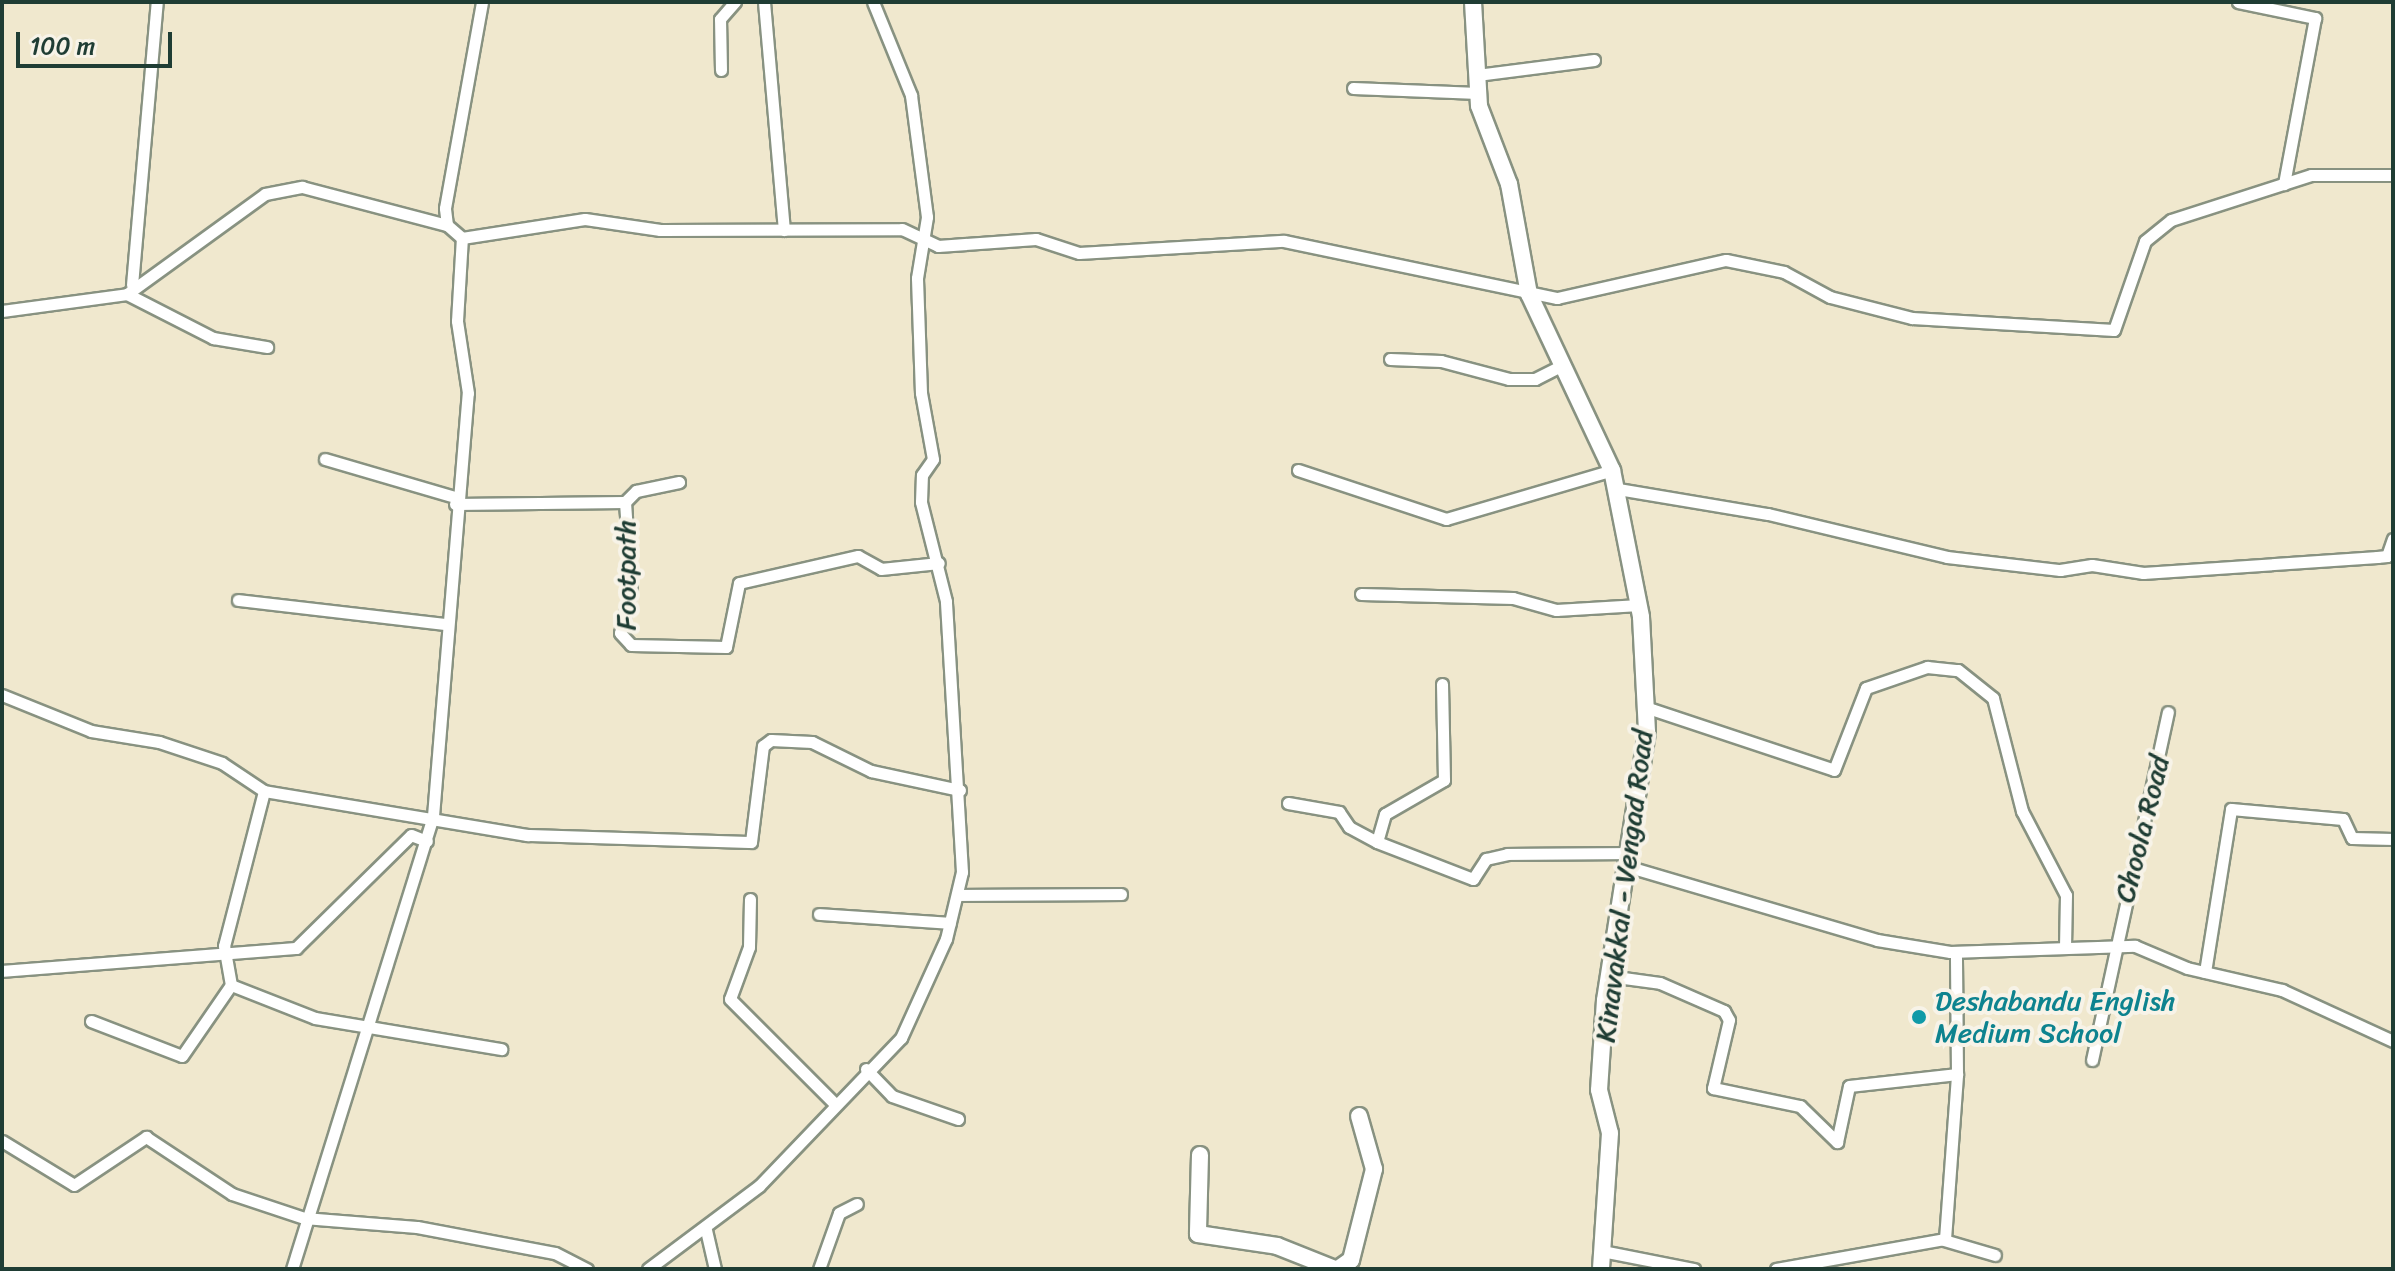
<!DOCTYPE html>
<style>
body{margin:0}
#map{position:relative;width:2395px;height:1271px;overflow:hidden;background:#f0e8ce;font-family:Sriracha,sans-serif}
div>[style]{position:absolute}
[style*='--x']{left:calc(var(--x)*1px);top:calc(var(--y)*1px);width:calc(var(--w)*1px);rotate:calc(var(--a)*1deg)}
.roads{filter:drop-shadow(2px 0 #889281) drop-shadow(-2px 0 #889281) drop-shadow(0 2px #889281) drop-shadow(0 -2px #889281)}
.street>*{height:11px;margin:-5.5px;padding:0 5.5px;transform-origin:5.5px;border-radius:5.5px;background:#fff}
.secondary>*{height:16px;margin:-8px;padding:0 8px;transform-origin:8px;border-radius:8px;background:#fff}
.dots>*{width:22px;height:22px;translate:-50% -50%;box-sizing:border-box;border:4px solid #f7f3e8;border-radius:50%}
span{translate:-50% -50%;white-space:nowrap;text-align:center;line-height:1.15;-webkit-text-stroke:8px #f7f3e8;paint-order:stroke}
.street-label{font-size:28px;color:#1f3d34}
.culture-label{font-size:28px;color:#0d838f}
.left{translate:0 -50%;text-align:left}
.frame{position:absolute;inset:0;border:4px solid #1f3d34;pointer-events:none}
.scale{position:absolute;left:16px;top:32px;width:156px;height:36px;box-sizing:border-box;border:4px solid #1f3d34;border-top:0;padding-left:10px;font-size:24px;line-height:28px;white-space:nowrap;color:#1f3d34;-webkit-text-stroke:6px #f7f3e8;paint-order:stroke}
</style>
<div id="map">
<div class="roads">
<div class="street">
<i style="--x:764;--y:2;--w:229;--a:85"></i>
<i style="--x:2238;--y:2;--w:79;--a:11.7"></i>
<i style="--x:2315;--y:18;--w:169;--a:100.6"></i>
<i style="--x:721;--y:70;--w:51;--a:-91.1"></i>
<i style="--x:720;--y:19;--w:23;--a:-49"></i>
<i style="--x:1477;--y:75;--w:118;--a:-7.3"></i>
<i style="--x:1353;--y:88;--w:125;--a:2.3"></i>
<i style="--x:462;--y:238;--w:20;--a:-139"></i>
<i style="--x:447;--y:225;--w:17;--a:-97"></i>
<i style="--x:445;--y:208;--w:209;--a:-79.8"></i>
<i style="--x:132;--y:285;--w:284;--a:-85"></i>
<i style="--x:127;--y:294;--w:170;--a:-35.9"></i>
<i style="--x:265;--y:194;--w:38;--a:-11"></i>
<i style="--x:302;--y:187;--w:150;--a:14.7"></i>
<i style="--x:2;--y:311;--w:126;--a:-7.7"></i>
<i style="--x:127;--y:294;--w:97;--a:27.1"></i>
<i style="--x:213;--y:338;--w:55;--a:9.5"></i>
<i style="--x:1390;--y:359;--w:51;--a:2.2"></i>
<i style="--x:1441;--y:361;--w:70;--a:14.8"></i>
<i style="--x:1509;--y:379;--w:26;--a:0"></i>
<i style="--x:1535;--y:379;--w:28;--a:-27"></i>
<i style="--x:325;--y:459;--w:135;--a:16.3"></i>
<i style="--x:1298;--y:470;--w:156;--a:18.3"></i>
<i style="--x:1446;--y:519;--w:173;--a:-16.4"></i>
<i style="--x:1618;--y:489;--w:152;--a:9.5"></i>
<i style="--x:1768;--y:514;--w:184;--a:13.5"></i>
<i style="--x:1947;--y:557;--w:114;--a:6.6"></i>
<i style="--x:2060;--y:570;--w:32;--a:-9"></i>
<i style="--x:2092;--y:565;--w:52;--a:8.9"></i>
<i style="--x:2143;--y:573;--w:235;--a:-3.9"></i>
<i style="--x:2377;--y:557;--w:10;--a:-6"></i>
<i style="--x:2387;--y:556;--w:18;--a:-71"></i>
<i style="--x:625;--y:502;--w:89;--a:86.1"></i>
<i style="--x:631;--y:591;--w:43;--a:104.7"></i>
<i style="--x:620;--y:633;--w:16;--a:47"></i>
<i style="--x:631;--y:645;--w:95;--a:1.2"></i>
<i style="--x:726;--y:647;--w:65;--a:-78.5"></i>
<i style="--x:739;--y:583;--w:122;--a:-12.8"></i>
<i style="--x:858;--y:556;--w:26;--a:29"></i>
<i style="--x:881;--y:569;--w:58;--a:-5.9"></i>
<i style="--x:455;--y:504;--w:170;--a:-0.7"></i>
<i style="--x:625;--y:502;--w:16;--a:-45"></i>
<i style="--x:636;--y:491;--w:44;--a:-11.8"></i>
<i style="--x:1361;--y:594;--w:152;--a:1.5"></i>
<i style="--x:1513;--y:598;--w:45;--a:15.6"></i>
<i style="--x:1556;--y:610;--w:83;--a:-3.4"></i>
<i style="--x:238;--y:600;--w:207;--a:6.6"></i>
<i style="--x:1442;--y:684;--w:96;--a:88.8"></i>
<i style="--x:1444;--y:780;--w:68;--a:150"></i>
<i style="--x:1385;--y:814;--w:29;--a:106"></i>
<i style="--x:1377;--y:842;--w:103;--a:21.1"></i>
<i style="--x:1473;--y:879;--w:24;--a:-57"></i>
<i style="--x:1486;--y:859;--w:22;--a:-13"></i>
<i style="--x:1507;--y:854;--w:122;--a:-0.5"></i>
<i style="--x:2;--y:695;--w:96;--a:22"></i>
<i style="--x:91;--y:731;--w:69;--a:9.2"></i>
<i style="--x:159;--y:742;--w:66;--a:18.4"></i>
<i style="--x:222;--y:763;--w:50;--a:33.7"></i>
<i style="--x:264;--y:791;--w:267;--a:9.5"></i>
<i style="--x:527;--y:835;--w:224;--a:1.8"></i>
<i style="--x:751;--y:842;--w:97;--a:-82.9"></i>
<i style="--x:763;--y:746;--w:10;--a:-37"></i>
<i style="--x:771;--y:740;--w:41;--a:2.8"></i>
<i style="--x:812;--y:742;--w:66;--a:26.2"></i>
<i style="--x:871;--y:771;--w:91;--a:12.1"></i>
<i style="--x:1645;--y:707;--w:199;--a:18.4"></i>
<i style="--x:1834;--y:770;--w:88;--a:-68.7"></i>
<i style="--x:1866;--y:688;--w:65;--a:-19"></i>
<i style="--x:1927;--y:667;--w:31;--a:6"></i>
<i style="--x:1958;--y:670;--w:45;--a:38.7"></i>
<i style="--x:1993;--y:698;--w:117;--a:75.6"></i>
<i style="--x:2022;--y:811;--w:95;--a:62.4"></i>
<i style="--x:2066;--y:895;--w:51;--a:91.1"></i>
<i style="--x:1288;--y:803;--w:52;--a:10"></i>
<i style="--x:1339;--y:812;--w:18;--a:56"></i>
<i style="--x:1349;--y:827;--w:32;--a:28"></i>
<i style="--x:1626;--y:866;--w:262;--a:16.4"></i>
<i style="--x:1877;--y:940;--w:74;--a:9.3"></i>
<i style="--x:1950;--y:952;--w:185;--a:-1.9"></i>
<i style="--x:2135;--y:946;--w:56;--a:22.9"></i>
<i style="--x:2187;--y:968;--w:98;--a:13"></i>
<i style="--x:2282;--y:990;--w:122;--a:24.7"></i>
<i style="--x:957;--y:895;--w:164;--a:-0.3"></i>
<i style="--x:750;--y:899;--w:48;--a:91.2"></i>
<i style="--x:749;--y:947;--w:55;--a:110.1"></i>
<i style="--x:730;--y:999;--w:146;--a:45"></i>
<i style="--x:819;--y:914;--w:131;--a:3.9"></i>
<i style="--x:2;--y:971;--w:295;--a:-4.5"></i>
<i style="--x:296;--y:948;--w:161;--a:-44.5"></i>
<i style="--x:411;--y:835;--w:17;--a:21"></i>
<i style="--x:2205;--y:972;--w:165;--a:-80.9"></i>
<i style="--x:2231;--y:809;--w:112;--a:5.1"></i>
<i style="--x:2343;--y:819;--w:21;--a:65"></i>
<i style="--x:2352;--y:838;--w:41;--a:1.4"></i>
<i style="--x:1609;--y:976;--w:51;--a:7.8"></i>
<i style="--x:1660;--y:983;--w:70;--a:23.6"></i>
<i style="--x:1724;--y:1011;--w:10;--a:61"></i>
<i style="--x:1729;--y:1020;--w:70;--a:103.2"></i>
<i style="--x:1713;--y:1088;--w:89;--a:11.7"></i>
<i style="--x:1800;--y:1106;--w:52;--a:44.2"></i>
<i style="--x:1837;--y:1142;--w:57;--a:-77.9"></i>
<i style="--x:1849;--y:1086;--w:109;--a:-6.3"></i>
<i style="--x:231;--y:985;--w:90;--a:21.4"></i>
<i style="--x:315;--y:1018;--w:189;--a:9.5"></i>
<i style="--x:91;--y:1021;--w:97;--a:21"></i>
<i style="--x:182;--y:1056;--w:86;--a:-55.4"></i>
<i style="--x:231;--y:985;--w:40;--a:-100"></i>
<i style="--x:224;--y:946;--w:160;--a:-75.5"></i>
<i style="--x:2092;--y:1060;--w:356;--a:-77.7"></i>
<i style="--x:866;--y:1069;--w:37;--a:46"></i>
<i style="--x:892;--y:1096;--w:70;--a:19.2"></i>
<i style="--x:2;--y:1141;--w:84;--a:31.4"></i>
<i style="--x:74;--y:1185;--w:87;--a:-33.7"></i>
<i style="--x:146;--y:1137;--w:103;--a:33.5"></i>
<i style="--x:232;--y:1194;--w:76;--a:18.4"></i>
<i style="--x:304;--y:1218;--w:113;--a:4.6"></i>
<i style="--x:417;--y:1227;--w:140;--a:10.7"></i>
<i style="--x:555;--y:1253;--w:36;--a:27"></i>
<i style="--x:706;--y:1230;--w:40;--a:77"></i>
<i style="--x:1944;--y:1240;--w:53;--a:16.4"></i>
<i style="--x:1602;--y:1251;--w:94;--a:11.1"></i>
<i style="--x:292;--y:1269;--w:474;--a:-72.7"></i>
<i style="--x:433;--y:816;--w:424;--a:-85.3"></i>
<i style="--x:468;--y:393;--w:73;--a:-98.7"></i>
<i style="--x:457;--y:321;--w:83;--a:-86.6"></i>
<i style="--x:462;--y:238;--w:124;--a:-8.8"></i>
<i style="--x:585;--y:219;--w:76;--a:8.3"></i>
<i style="--x:660;--y:230;--w:242;--a:-0.2"></i>
<i style="--x:902;--y:229;--w:40;--a:25"></i>
<i style="--x:938;--y:246;--w:98;--a:-4.1"></i>
<i style="--x:1036;--y:239;--w:45;--a:18"></i>
<i style="--x:1079;--y:253;--w:205;--a:-3.4"></i>
<i style="--x:1284;--y:241;--w:279;--a:11.8"></i>
<i style="--x:1557;--y:298;--w:173;--a:-12.7"></i>
<i style="--x:1726;--y:260;--w:59;--a:11.7"></i>
<i style="--x:1784;--y:272;--w:52;--a:28.5"></i>
<i style="--x:1830;--y:297;--w:85;--a:14.4"></i>
<i style="--x:1912;--y:318;--w:202;--a:3.4"></i>
<i style="--x:2114;--y:330;--w:94;--a:-70.8"></i>
<i style="--x:2145;--y:241;--w:33;--a:-39"></i>
<i style="--x:2171;--y:220;--w:147;--a:-17.8"></i>
<i style="--x:2311;--y:175;--w:82;--a:0"></i>
<i style="--x:648;--y:1269;--w:139;--a:-36.8"></i>
<i style="--x:759;--y:1186;--w:205;--a:-46.2"></i>
<i style="--x:901;--y:1038;--w:109;--a:-65.6"></i>
<i style="--x:946;--y:939;--w:69;--a:-76.6"></i>
<i style="--x:962;--y:872;--w:271;--a:-93.4"></i>
<i style="--x:946;--y:601;--w:102;--a:-104.2"></i>
<i style="--x:921;--y:502;--w:27;--a:-88"></i>
<i style="--x:922;--y:475;--w:19;--a:-55"></i>
<i style="--x:933;--y:459;--w:67;--a:-100.3"></i>
<i style="--x:921;--y:393;--w:115;--a:-92"></i>
<i style="--x:917;--y:278;--w:62;--a:-80.7"></i>
<i style="--x:927;--y:217;--w:123;--a:-97.5"></i>
<i style="--x:911;--y:95;--w:100;--a:-112.2"></i>
<i style="--x:819;--y:1269;--w:59;--a:-70.3"></i>
<i style="--x:839;--y:1213;--w:20;--a:-27"></i>
<i style="--x:1776;--y:1269;--w:172;--a:-10.1"></i>
<i style="--x:1945;--y:1239;--w:165;--a:-85.8"></i>
<i style="--x:1957;--y:1074;--w:122;--a:-90.5"></i>
</div>
<div class="secondary">
<i style="--x:1473;--y:2;--w:104;--a:86.7"></i>
<i style="--x:1479;--y:106;--w:84;--a:69"></i>
<i style="--x:1509;--y:184;--w:112;--a:79.7"></i>
<i style="--x:1529;--y:294;--w:195;--a:64.8"></i>
<i style="--x:1612;--y:470;--w:150;--a:78.8"></i>
<i style="--x:1641;--y:617;--w:115;--a:87"></i>
<i style="--x:1647;--y:732;--w:271;--a:98.9"></i>
<i style="--x:1605;--y:1000;--w:90;--a:93.8"></i>
<i style="--x:1599;--y:1090;--w:44;--a:75.7"></i>
<i style="--x:1610;--y:1133;--w:136;--a:93.8"></i>
<i style="--x:1200;--y:1155;--w:79;--a:91.5"></i>
<i style="--x:1198;--y:1234;--w:80;--a:8.6"></i>
<i style="--x:1277;--y:1246;--w:62;--a:21.6"></i>
<i style="--x:1338;--y:1269;--w:16;--a:-35"></i>
<i style="--x:1351;--y:1260;--w:94;--a:-75.8"></i>
<i style="--x:1374;--y:1169;--w:55;--a:-105.8"></i>
</div>
</div>
<div class="dots">
<i style="left:1919px;top:1017px;background:#0f9aa8"></i>
</div>
<div class="street-label">
<span style="left:626px;top:575px;rotate:-90deg">Footpath</span>
<span style="left:2142px;top:829px;rotate:-76deg">Choola Road</span>
<span style="left:1624px;top:886px;rotate:-83deg">Kinavakkal - Vengad Road</span>
</div>
<div class="culture-label">
<span class="left" style="left:1935px;top:1017px">Deshabandu English<br>Medium School</span>
</div>
<div class="frame"></div>
<div class="scale">100 m</div>
</div>
